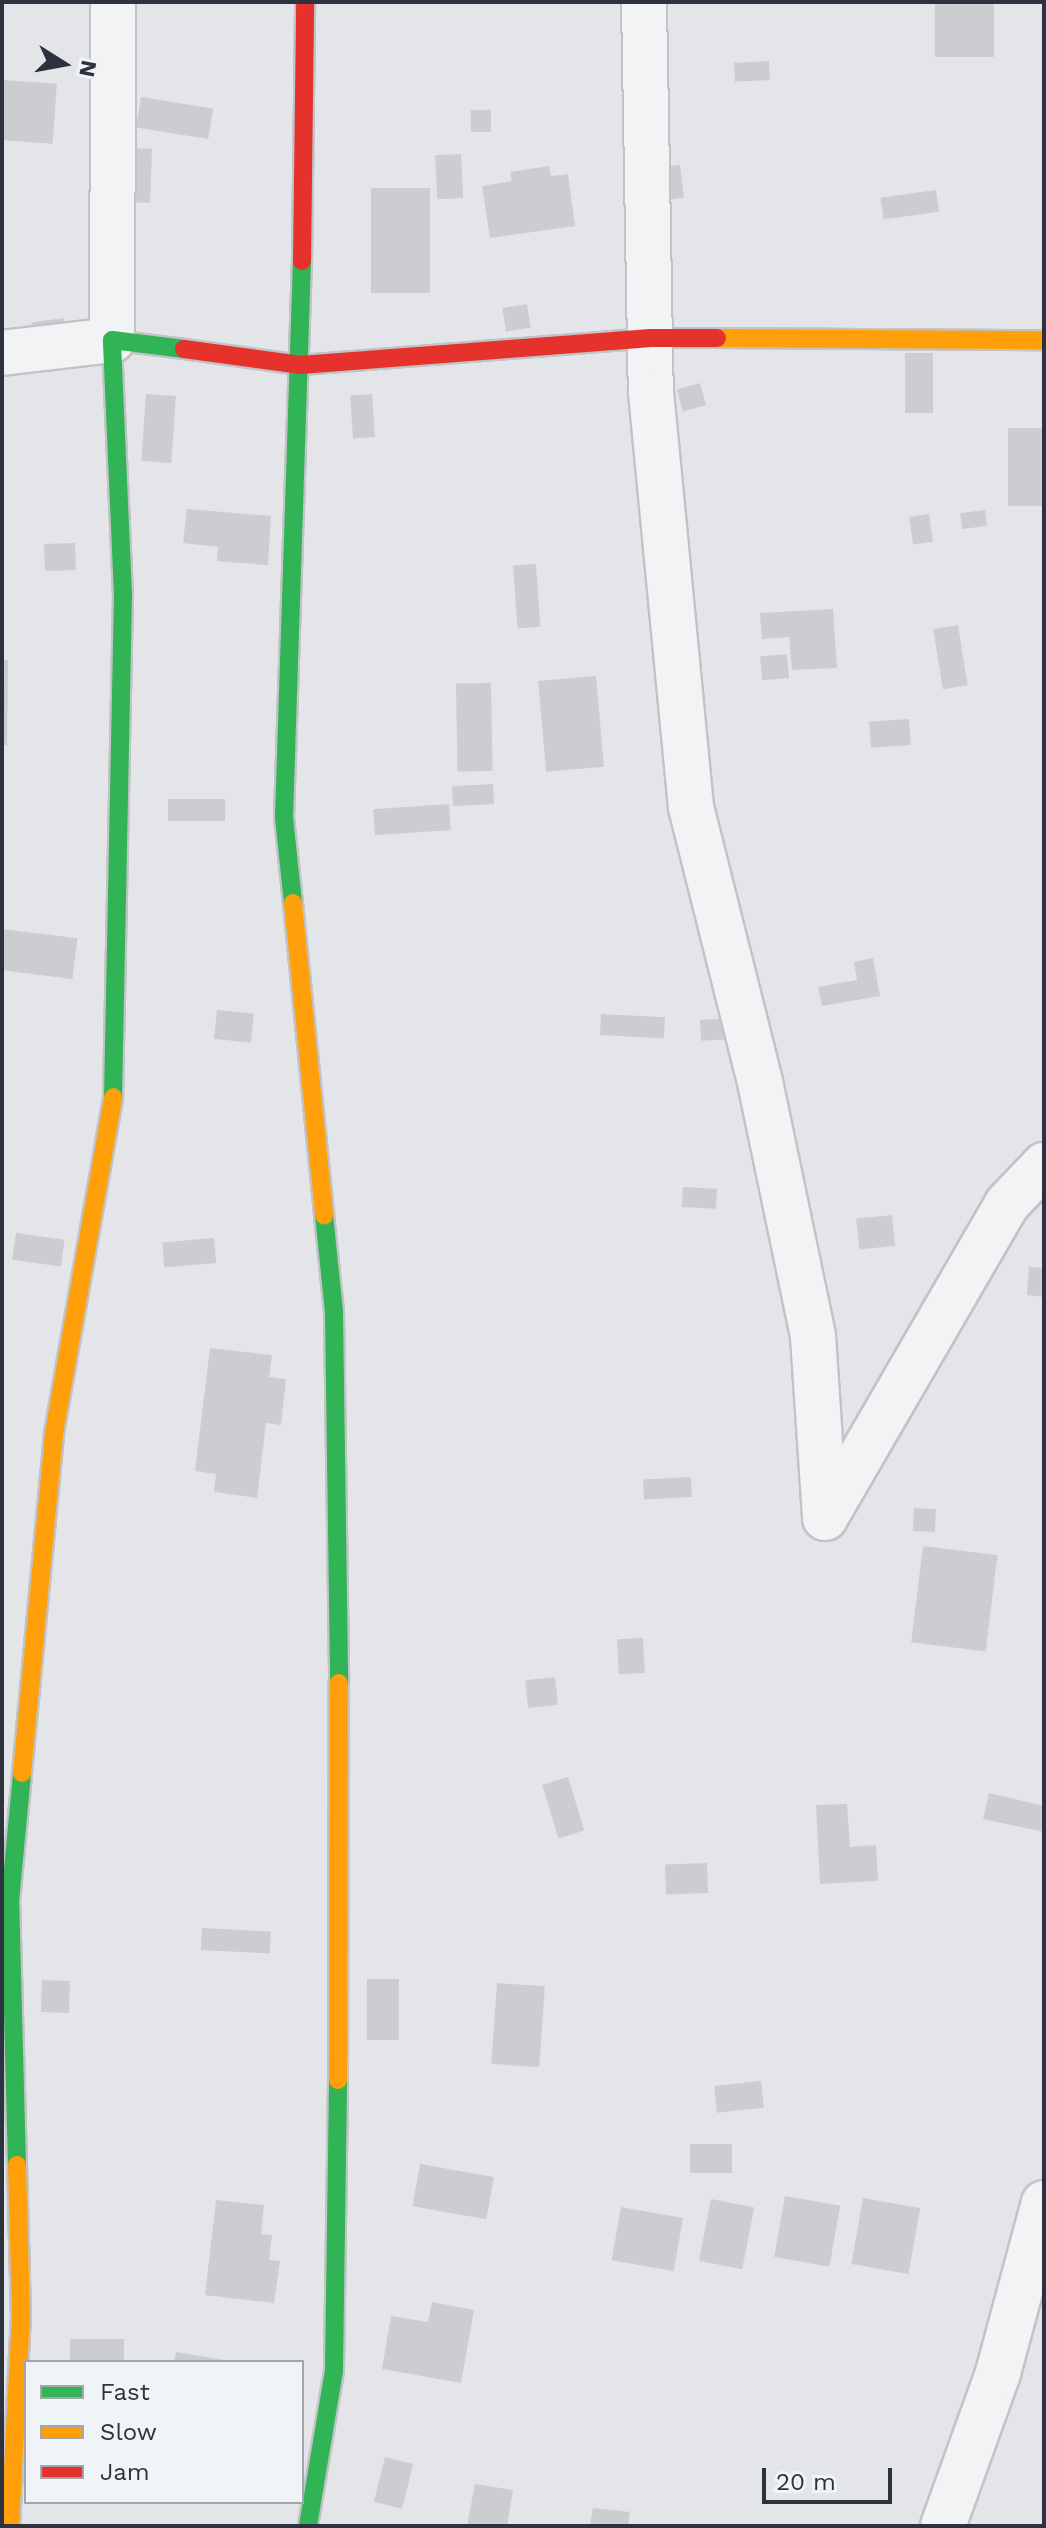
<!DOCTYPE html>
<style>
body{margin:0}
#map{position:relative;width:1046px;height:2528px;overflow:hidden;background:#e3e5e8;font-family:"Work Sans",sans-serif}
div>[style]{position:absolute}
[style*='--x']{left:calc(var(--x)*1px);top:calc(var(--y)*1px);width:calc(var(--w)*1px);rotate:calc(var(--a)*1deg)}
.building>*{inset:0;background:#cccdd0;transform-origin:0 0}
.roads{filter:drop-shadow(2px 0 #c2c3c6) drop-shadow(-2px 0 #c2c3c6) drop-shadow(0 2px #c2c3c6) drop-shadow(0 -2px #c2c3c6)}
.street>*{height:44px;margin:-22px;padding:0 22px;transform-origin:22px;border-radius:22px;background:#f2f3f5}
.fast>*{height:18px;margin:-9px;padding:0 9px;transform-origin:9px;border-radius:9px;background:#30b455}
.slow>*{height:18px;margin:-9px;padding:0 9px;transform-origin:9px;border-radius:9px;background:#ff9f0a}
.jam>*{height:18px;margin:-9px;padding:0 9px;transform-origin:9px;border-radius:9px;background:#e5322d}
span{translate:-50% -50%;white-space:nowrap;text-align:center;line-height:1.15;-webkit-text-stroke:6px #f1f4f6;paint-order:stroke}
.frame{position:absolute;inset:0;border:4px solid #2c333f;pointer-events:none}
.legend{position:absolute;left:24px;top:2360px;width:280px;height:144px;box-sizing:border-box;background:#f1f4f6;border:2px solid #a2a7ad;margin:0;padding:10px 14px;list-style:none;font-size:24px;color:#2c333f}
.legend li{display:flex;align-items:center;gap:16px;height:40px}
.legend b{width:40px;border:2px solid #a2a7ad}
.north{position:absolute;left:24px;top:24px;width:80px;height:80px;-webkit-text-stroke:6px #f1f4f6;paint-order:stroke;rotate:101deg;font-size:22px;font-weight:700;line-height:32px;text-align:center;color:#2c333f}
.north::after{content:'';display:block;margin:auto;width:28px;height:36px;background:#2c333f;clip-path:polygon(50% 0,100% 100%,50% 72%,0 100%)}
.scale{position:absolute;left:762px;top:2468px;width:130px;height:36px;box-sizing:border-box;border:4px solid #2c333f;border-top:0;padding-left:10px;font-size:24px;line-height:28px;white-space:nowrap;color:#2c333f;-webkit-text-stroke:6px #f1f4f6;paint-order:stroke}
</style>
<div id="map">
<div class="building">
<i style="left:935px;top:2px;width:59px;height:55px"></i>
<i style="left:769px;top:61px;width:19px;height:35px;rotate:87deg"></i>
<i style="left:2px;top:80px;width:55px;height:60px;rotate:4deg"></i>
<i style="left:141px;top:97px;width:73px;height:31px;rotate:9deg"></i>
<i style="left:471px;top:110px;width:20px;height:22px"></i>
<i style="left:127px;top:148px;width:25px;height:54px;rotate:2deg"></i>
<i style="left:461px;top:154px;width:44px;height:26px;rotate:87deg"></i>
<i style="left:680px;top:165px;width:33px;height:18px;rotate:83deg"></i>
<i style="clip-path:polygon(549px 166px,551px 176px,568px 174px,575px 226px,490px 238px,482px 186px,512px 181px,510px 172px)"></i>
<i style="left:371px;top:188px;width:59px;height:105px"></i>
<i style="left:936px;top:190px;width:22px;height:56px;rotate:82deg"></i>
<i style="left:527px;top:304px;width:24px;height:25px;rotate:81deg"></i>
<i style="left:64px;top:318px;width:22px;height:33px;rotate:82deg"></i>
<i style="left:905px;top:353px;width:28px;height:60px"></i>
<i style="left:700px;top:383px;width:23px;height:24px;rotate:75deg"></i>
<i style="left:146px;top:394px;width:30px;height:67px;rotate:4deg"></i>
<i style="left:372px;top:394px;width:43px;height:22px;rotate:86deg"></i>
<i style="left:1044px;top:428px;width:78px;height:36px;rotate:90deg"></i>
<i style="clip-path:polygon(187px 509px,271px 516px,268px 565px,217px 561px,218px 547px,183px 543px)"></i>
<i style="left:985px;top:510px;width:16px;height:25px;rotate:83deg"></i>
<i style="left:929px;top:514px;width:28px;height:20px;rotate:82deg"></i>
<i style="left:75px;top:543px;width:27px;height:31px;rotate:88deg"></i>
<i style="left:536px;top:564px;width:63px;height:23px;rotate:86deg"></i>
<i style="clip-path:polygon(833px 609px,837px 668px,792px 670px,789px 637px,762px 639px,760px 613px)"></i>
<i style="left:958px;top:625px;width:61px;height:25px;rotate:81deg"></i>
<i style="left:787px;top:654px;width:24px;height:27px;rotate:85deg"></i>
<i style="clip-path:polygon(2px 660px,8px 660px,7px 745px,2px 745px)"></i>
<i style="left:596px;top:676px;width:91px;height:58px;rotate:85deg"></i>
<i style="left:491px;top:683px;width:88px;height:35px;rotate:89deg"></i>
<i style="left:909px;top:719px;width:26px;height:40px;rotate:86deg"></i>
<i style="left:493px;top:784px;width:20px;height:41px;rotate:87deg"></i>
<i style="left:225px;top:799px;width:22px;height:57px;rotate:90deg"></i>
<i style="left:449px;top:804px;width:26px;height:76px;rotate:86deg"></i>
<i style="left:2px;top:929px;width:76px;height:41px;rotate:7deg"></i>
<i style="clip-path:polygon(873px 958px,880px 996px,822px 1006px,818px 987px,857px 980px,854px 962px)"></i>
<i style="left:217px;top:1010px;width:37px;height:29px;rotate:6deg"></i>
<i style="left:601px;top:1014px;width:64px;height:21px;rotate:3deg"></i>
<i style="left:733px;top:1018px;width:21px;height:33px;rotate:87deg"></i>
<i style="left:683px;top:1187px;width:34px;height:20px;rotate:3deg"></i>
<i style="left:892px;top:1215px;width:31px;height:36px;rotate:84deg"></i>
<i style="left:16px;top:1233px;width:49px;height:27px;rotate:8deg"></i>
<i style="left:214px;top:1238px;width:25px;height:52px;rotate:85deg"></i>
<i style="clip-path:polygon(1029px 1267px,1044px 1268px,1044px 1297px,1027px 1295px)"></i>
<i style="clip-path:polygon(210px 1348px,272px 1355px,269px 1377px,286px 1379px,281px 1425px,266px 1423px,257px 1498px,214px 1492px,216px 1474px,195px 1471px)"></i>
<i style="left:691px;top:1477px;width:20px;height:48px;rotate:87deg"></i>
<i style="left:914px;top:1508px;width:22px;height:23px;rotate:3deg"></i>
<i style="left:923px;top:1546px;width:75px;height:97px;rotate:7deg"></i>
<i style="left:643px;top:1638px;width:35px;height:26px;rotate:87deg"></i>
<i style="left:555px;top:1677px;width:28px;height:30px;rotate:84deg"></i>
<i style="left:568px;top:1777px;width:56px;height:27px;rotate:73deg"></i>
<i style="clip-path:polygon(989px 1793px,1044px 1806px,1044px 1832px,983px 1819px)"></i>
<i style="clip-path:polygon(847px 1804px,850px 1847px,876px 1845px,878px 1881px,820px 1884px,816px 1805px)"></i>
<i style="left:707px;top:1863px;width:30px;height:42px;rotate:88deg"></i>
<i style="left:202px;top:1928px;width:69px;height:22px;rotate:3deg"></i>
<i style="left:367px;top:1979px;width:32px;height:61px"></i>
<i style="left:42px;top:1980px;width:28px;height:32px;rotate:2deg"></i>
<i style="left:497px;top:1983px;width:48px;height:81px;rotate:4deg"></i>
<i style="left:761px;top:2081px;width:27px;height:47px;rotate:84deg"></i>
<i style="left:690px;top:2144px;width:42px;height:29px"></i>
<i style="left:420px;top:2164px;width:75px;height:43px;rotate:10deg"></i>
<i style="left:785px;top:2196px;width:56px;height:62px;rotate:10deg"></i>
<i style="left:863px;top:2198px;width:58px;height:67px;rotate:10deg"></i>
<i style="left:711px;top:2199px;width:44px;height:63px;rotate:11deg"></i>
<i style="clip-path:polygon(216px 2200px,264px 2205px,261px 2234px,272px 2235px,269px 2260px,280px 2261px,274px 2303px,205px 2295px)"></i>
<i style="left:621px;top:2207px;width:63px;height:54px;rotate:10deg"></i>
<i style="clip-path:polygon(432px 2302px,474px 2310px,461px 2383px,382px 2369px,391px 2316px,428px 2322px)"></i>
<i style="left:124px;top:2339px;width:22px;height:54px;rotate:90deg"></i>
<i style="clip-path:polygon(176px 2352px,224px 2360px,224px 2362px,174px 2362px)"></i>
<i style="left:385px;top:2457px;width:29px;height:46px;rotate:14deg"></i>
<i style="clip-path:polygon(475px 2484px,513px 2490px,507px 2526px,467px 2526px)"></i>
<i style="clip-path:polygon(593px 2508px,630px 2512px,628px 2526px,590px 2526px)"></i>
</div>
<div class="roads">
<div class="street">
<i style="--x:644;--y:2;--w:390;--a:89"></i>
<i style="--x:651;--y:392;--w:417;--a:84.5"></i>
<i style="--x:691;--y:807;--w:284;--a:75.9"></i>
<i style="--x:760;--y:1082;--w:259;--a:78.2"></i>
<i style="--x:813;--y:1336;--w:182;--a:86.2"></i>
<i style="--x:825;--y:1518;--w:363;--a:-59.9"></i>
<i style="--x:1007;--y:1204;--w:54;--a:-46.5"></i>
<i style="--x:2;--y:353;--w:111;--a:-6.7"></i>
<i style="--x:112;--y:340;--w:338;--a:-89.8"></i>
<i style="--x:943;--y:2526;--w:163;--a:-70.2"></i>
<i style="--x:998;--y:2373;--w:176;--a:-74.9"></i>
</div>
<div class="fast">
<i style="--x:293;--y:903;--w:86;--a:-96"></i>
<i style="--x:284;--y:817;--w:556;--a:-88.15"></i>
<i style="--x:113;--y:1097;--w:502;--a:-88.86"></i>
<i style="--x:123;--y:595;--w:255;--a:-92.5"></i>
<i style="--x:112;--y:340;--w:73;--a:7.1"></i>
<i style="--x:324;--y:1215;--w:98;--a:84.1"></i>
<i style="--x:334;--y:1312;--w:371;--a:89.2"></i>
<i style="--x:17;--y:2165;--w:264;--a:-91.5"></i>
<i style="--x:10;--y:1901;--w:129;--a:-84.6"></i>
<i style="--x:308;--y:2526;--w:158;--a:-80.5"></i>
<i style="--x:334;--y:2370;--w:290;--a:-89.2"></i>
</div>
<div class="slow">
<i style="--x:717;--y:338;--w:327;--a:0.4"></i>
<i style="--x:293;--y:903;--w:314;--a:84.3"></i>
<i style="--x:22;--y:1773;--w:342;--a:-84.6"></i>
<i style="--x:54;--y:1433;--w:341;--a:-80"></i>
<i style="--x:338;--y:2080;--w:397;--a:-89.9"></i>
<i style="--x:10;--y:2526;--w:209;--a:-87"></i>
<i style="--x:21;--y:2317;--w:152;--a:-91.5"></i>
</div>
<div class="jam">
<i style="--x:302;--y:261;--w:259;--a:-89.3"></i>
<i style="--x:184;--y:349;--w:118;--a:7.8"></i>
<i style="--x:301;--y:365;--w:351;--a:-4.4"></i>
<i style="--x:651;--y:338;--w:66;--a:0"></i>
</div>
</div>
<div class="frame"></div>
<ul class="legend">
<li><b style="height:10px;background:#30b455"></b>Fast</li>
<li><b style="height:10px;background:#ff9f0a"></b>Slow</li>
<li><b style="height:10px;background:#e5322d"></b>Jam</li>
</ul>
<div class="north">N</div>
<div class="scale">20 m</div>
</div>
